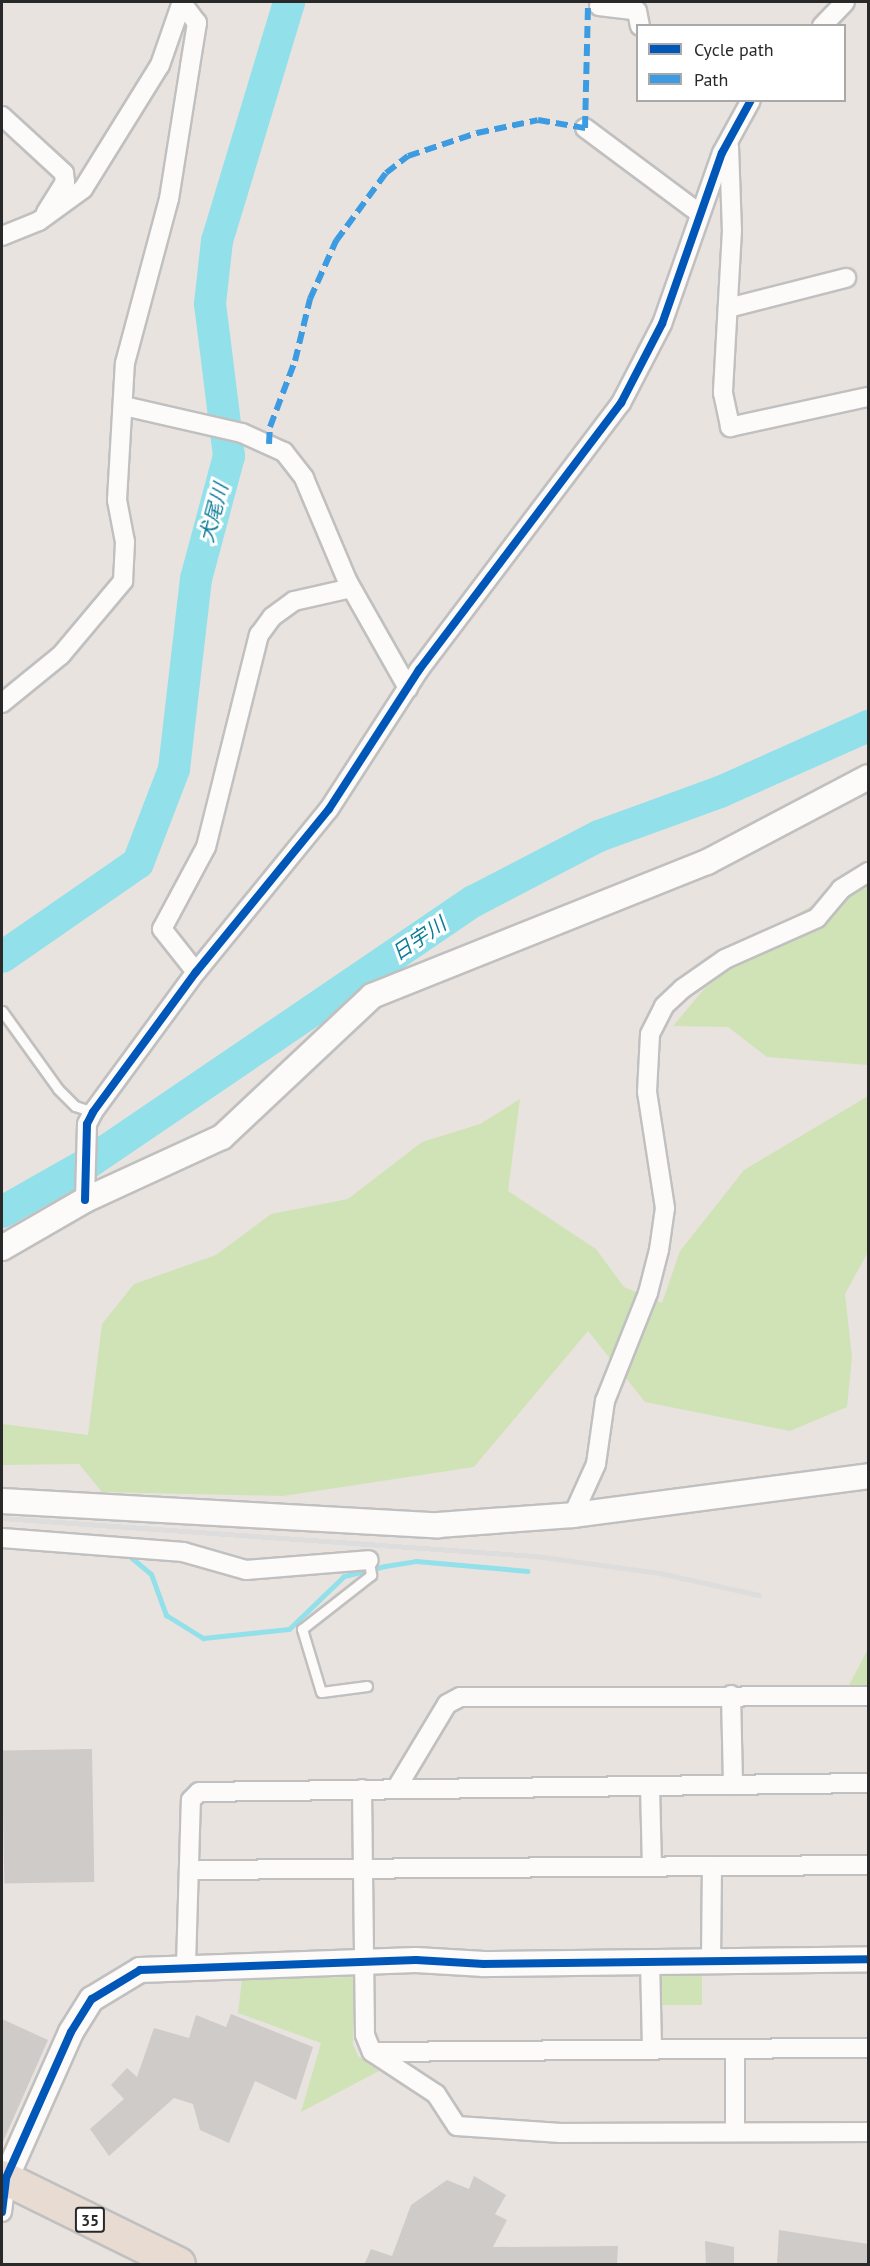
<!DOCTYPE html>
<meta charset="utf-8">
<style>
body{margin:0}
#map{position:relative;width:870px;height:2266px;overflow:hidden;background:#e8e3df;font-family:"PT Sans","Noto Sans JP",sans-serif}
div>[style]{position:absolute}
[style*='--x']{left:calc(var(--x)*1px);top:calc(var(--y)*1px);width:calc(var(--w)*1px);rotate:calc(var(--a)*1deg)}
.green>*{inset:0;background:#cfe3b7;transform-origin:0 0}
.stream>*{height:5px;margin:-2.5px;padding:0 2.5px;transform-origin:2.5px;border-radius:2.5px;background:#92e0ea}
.river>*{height:32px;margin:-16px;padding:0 16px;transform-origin:16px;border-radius:16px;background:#92e0ea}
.building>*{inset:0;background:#cfcbc8;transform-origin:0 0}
.roads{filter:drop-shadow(2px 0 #c1c0c0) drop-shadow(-2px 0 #c1c0c0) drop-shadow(0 2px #c1c0c0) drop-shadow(0 -2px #c1c0c0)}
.service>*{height:9px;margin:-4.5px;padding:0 4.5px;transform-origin:4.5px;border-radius:4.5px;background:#fcfbfa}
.minor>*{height:18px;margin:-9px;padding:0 9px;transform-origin:9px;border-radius:9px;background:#fcfbfa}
.tertiary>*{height:24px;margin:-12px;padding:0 12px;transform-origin:12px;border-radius:12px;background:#fcfbfa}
.trunk>*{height:32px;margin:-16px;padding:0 16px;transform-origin:16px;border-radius:16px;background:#e8dcd2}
.rail>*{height:4.5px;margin:-2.25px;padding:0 2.25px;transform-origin:2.25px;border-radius:2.25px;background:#ddddde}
.quiet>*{height:6px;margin-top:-3px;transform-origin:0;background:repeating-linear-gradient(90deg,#3d9ce1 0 12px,transparent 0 18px)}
.cycleway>*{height:8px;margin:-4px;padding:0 4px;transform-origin:4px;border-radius:4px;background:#0057b8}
span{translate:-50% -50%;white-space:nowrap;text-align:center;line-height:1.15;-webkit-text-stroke:6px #fff;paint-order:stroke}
.shield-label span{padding:2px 4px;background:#fff;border:2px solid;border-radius:4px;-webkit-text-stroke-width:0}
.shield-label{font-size:16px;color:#292929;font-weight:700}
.water-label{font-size:20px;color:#0d7c99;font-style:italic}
.frame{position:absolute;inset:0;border:3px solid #292929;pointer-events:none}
.legend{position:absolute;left:636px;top:24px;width:210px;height:78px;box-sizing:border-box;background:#fff;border:2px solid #a9a9a9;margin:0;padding:8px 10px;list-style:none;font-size:18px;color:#292929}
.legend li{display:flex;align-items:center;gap:12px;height:30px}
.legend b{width:30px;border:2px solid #a9a9a9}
</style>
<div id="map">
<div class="green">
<i style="clip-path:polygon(868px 874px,868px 1065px,767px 1057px,728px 1027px,673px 1026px,704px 989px,799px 913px)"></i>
<i style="clip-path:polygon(868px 1096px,868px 1252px,845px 1294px,852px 1357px,847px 1407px,790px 1431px,645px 1402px,588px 1331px,474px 1467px,283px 1496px,102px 1492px,79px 1464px,2px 1465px,2px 1424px,88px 1435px,102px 1324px,134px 1284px,216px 1255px,271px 1214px,348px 1199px,422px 1142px,480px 1124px,520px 1099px,508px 1191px,596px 1249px,624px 1287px,662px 1303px,680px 1251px,744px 1170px)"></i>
<i style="clip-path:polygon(868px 1649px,868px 1689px,847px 1689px)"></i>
<i style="left:659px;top:1966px;width:43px;height:39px"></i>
<i style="clip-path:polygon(355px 1977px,353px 2044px,358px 2056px,379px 2071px,301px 2112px,321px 2043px,238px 2013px,242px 1979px)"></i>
</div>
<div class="stream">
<i style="--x:127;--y:1554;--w:31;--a:40"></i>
<i style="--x:151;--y:1574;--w:44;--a:69.9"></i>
<i style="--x:166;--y:1615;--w:44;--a:31.9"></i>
<i style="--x:203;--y:1638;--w:86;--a:-6"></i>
<i style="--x:289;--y:1629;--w:76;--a:-43.9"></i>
<i style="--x:344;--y:1576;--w:42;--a:-13.7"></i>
<i style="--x:385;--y:1566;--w:31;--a:-9"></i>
<i style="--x:416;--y:1561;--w:112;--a:5.1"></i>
</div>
<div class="river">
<i style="--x:2;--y:957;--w:165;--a:-34.7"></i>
<i style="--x:138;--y:863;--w:101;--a:-69"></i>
<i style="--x:174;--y:769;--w:191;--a:-83.4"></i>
<i style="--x:196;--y:579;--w:127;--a:-75"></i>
<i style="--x:229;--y:456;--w:153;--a:-97.1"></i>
<i style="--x:210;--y:304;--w:63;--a:-83.7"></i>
<i style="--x:217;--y:241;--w:250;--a:-73.2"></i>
<i style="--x:2;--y:1212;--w:95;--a:-29.5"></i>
<i style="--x:85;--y:1165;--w:470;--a:-34.2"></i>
<i style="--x:474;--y:901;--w:141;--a:-27.5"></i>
<i style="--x:599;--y:836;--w:129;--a:-20"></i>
<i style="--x:720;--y:792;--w:162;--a:-24"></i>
</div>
<div class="building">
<i style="left:92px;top:1749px;width:133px;height:90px;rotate:89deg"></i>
<i style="clip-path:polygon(231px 2014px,313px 2047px,296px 2100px,255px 2081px,229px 2143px,200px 2130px,193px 2104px,174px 2098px,109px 2156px,90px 2129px,124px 2099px,111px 2085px,127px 2068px,137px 2077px,154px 2028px,189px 2038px,196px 2015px,226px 2027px)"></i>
<i style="clip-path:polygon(2px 2019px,48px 2040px,2px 2144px)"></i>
<i style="clip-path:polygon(474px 2176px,506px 2195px,495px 2214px,507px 2220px,493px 2247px,618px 2246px,617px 2265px,364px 2265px,371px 2249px,392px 2256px,411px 2205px,447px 2180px,469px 2189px)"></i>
<i style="clip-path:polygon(779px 2230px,868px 2244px,868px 2265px,777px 2265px)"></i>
<i style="clip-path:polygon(705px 2241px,734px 2247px,734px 2265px,706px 2265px)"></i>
</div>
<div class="roads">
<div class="service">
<i style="--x:2;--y:1011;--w:96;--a:54.3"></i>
<i style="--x:58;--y:1089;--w:24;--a:45"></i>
<i style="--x:75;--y:1106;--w:19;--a:18"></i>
<i style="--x:367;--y:1686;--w:46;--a:172.6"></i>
<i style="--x:321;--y:1692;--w:66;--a:-106.8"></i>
<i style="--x:302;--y:1629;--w:88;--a:-38"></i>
<i style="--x:371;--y:1575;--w:15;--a:-98"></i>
</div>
<div class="minor">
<i style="--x:599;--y:6;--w:38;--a:7"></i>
<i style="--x:637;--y:11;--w:15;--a:79"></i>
<i style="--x:822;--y:26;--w:33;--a:-46"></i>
<i style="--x:2;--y:116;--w:84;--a:42.6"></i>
<i style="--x:64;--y:173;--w:9;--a:84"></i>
<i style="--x:65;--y:182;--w:36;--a:122"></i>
<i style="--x:585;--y:128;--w:142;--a:36.7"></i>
<i style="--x:729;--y:146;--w:84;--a:88"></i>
<i style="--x:732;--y:230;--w:163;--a:93.2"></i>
<i style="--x:723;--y:393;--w:35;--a:78"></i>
<i style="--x:730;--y:427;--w:141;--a:-12.3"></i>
<i style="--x:2;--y:236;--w:40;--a:-22"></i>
<i style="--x:39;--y:221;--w:54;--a:-36"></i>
<i style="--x:83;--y:189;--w:146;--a:-58.2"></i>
<i style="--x:160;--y:65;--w:67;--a:-70.8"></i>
<i style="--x:728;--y:308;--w:122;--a:-14.3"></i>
<i style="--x:124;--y:406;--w:121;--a:12.9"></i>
<i style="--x:242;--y:433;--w:46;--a:24.3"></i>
<i style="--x:284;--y:452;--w:33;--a:52"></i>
<i style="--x:304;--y:478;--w:113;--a:67.1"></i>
<i style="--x:348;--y:582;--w:122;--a:60.5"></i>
<i style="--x:2;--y:703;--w:76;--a:-39.1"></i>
<i style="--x:61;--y:655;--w:97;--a:-50"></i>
<i style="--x:123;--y:581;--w:39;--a:-87"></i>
<i style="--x:125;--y:542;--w:43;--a:-100.8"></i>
<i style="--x:117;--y:500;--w:137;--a:-86.7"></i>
<i style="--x:125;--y:363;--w:170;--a:-75"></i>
<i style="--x:169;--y:199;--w:135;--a:-81"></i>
<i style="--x:190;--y:66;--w:44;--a:-80.8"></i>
<i style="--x:197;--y:23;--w:26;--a:-127"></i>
<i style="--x:196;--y:972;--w:55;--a:-128.3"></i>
<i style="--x:162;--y:929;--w:93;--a:-61.8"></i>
<i style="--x:206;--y:847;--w:219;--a:-76"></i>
<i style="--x:259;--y:635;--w:22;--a:-54"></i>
<i style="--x:272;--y:617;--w:27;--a:-36"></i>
<i style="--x:294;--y:601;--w:58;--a:-12.8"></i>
<i style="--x:85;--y:1200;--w:76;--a:-88.5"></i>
<i style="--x:87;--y:1124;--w:13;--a:-63"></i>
<i style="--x:93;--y:1112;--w:174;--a:-53.7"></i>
<i style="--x:196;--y:972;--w:210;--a:-50.8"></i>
<i style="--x:329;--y:809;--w:166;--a:-57.1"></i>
<i style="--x:419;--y:670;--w:335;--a:-52.9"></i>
<i style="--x:621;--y:403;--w:89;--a:-62.6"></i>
<i style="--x:662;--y:324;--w:181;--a:-70.7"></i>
<i style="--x:722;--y:153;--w:60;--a:-61.3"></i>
<i style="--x:573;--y:1515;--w:56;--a:-65.7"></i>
<i style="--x:596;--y:1464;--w:64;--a:-81.9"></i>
<i style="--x:605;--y:1401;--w:116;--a:-68.3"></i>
<i style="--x:648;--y:1293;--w:44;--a:-75.7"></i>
<i style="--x:659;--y:1250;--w:42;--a:-81.9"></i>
<i style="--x:665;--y:1208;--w:117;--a:-98.8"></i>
<i style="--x:647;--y:1092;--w:58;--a:-87"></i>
<i style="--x:650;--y:1034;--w:31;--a:-63"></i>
<i style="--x:664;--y:1006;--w:25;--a:-43"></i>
<i style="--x:682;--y:989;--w:52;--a:-34.9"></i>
<i style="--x:725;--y:959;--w:101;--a:-24"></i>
<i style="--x:817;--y:918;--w:38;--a:-50"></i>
<i style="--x:841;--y:889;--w:32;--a:-32"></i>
<i style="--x:2;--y:1538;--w:182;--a:4.4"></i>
<i style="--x:183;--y:1552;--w:66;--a:15.9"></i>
<i style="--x:246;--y:1570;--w:123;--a:-4.6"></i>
<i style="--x:731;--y:1695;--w:90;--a:88.7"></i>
<i style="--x:650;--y:1786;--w:81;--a:88.6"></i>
<i style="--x:362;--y:1789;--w:246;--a:89.3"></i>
<i style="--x:365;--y:2035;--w:18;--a:68"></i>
<i style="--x:372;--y:2052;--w:77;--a:33.3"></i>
<i style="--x:436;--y:2094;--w:38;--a:57"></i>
<i style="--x:457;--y:2126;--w:104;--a:3.9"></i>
<i style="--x:561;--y:2133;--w:307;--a:-0.2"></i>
<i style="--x:396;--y:1789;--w:99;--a:-59"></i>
<i style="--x:447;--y:1704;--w:15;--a:-28"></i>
<i style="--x:460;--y:1697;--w:408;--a:-0.1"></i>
<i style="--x:190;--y:1870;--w:678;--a:-0.42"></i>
<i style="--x:650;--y:1960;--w:90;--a:88.7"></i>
<i style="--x:711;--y:1960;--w:93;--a:-89.4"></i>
<i style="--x:186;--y:1965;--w:165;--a:-88.3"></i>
<i style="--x:191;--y:1800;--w:11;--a:-45"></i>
<i style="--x:199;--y:1792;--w:669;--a:-0.77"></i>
<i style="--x:372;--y:2052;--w:496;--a:-0.5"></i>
<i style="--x:735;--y:2132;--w:83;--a:-90"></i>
<i style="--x:2;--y:2212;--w:34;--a:-83"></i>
</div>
<div class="tertiary">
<i style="--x:2;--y:1248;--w:96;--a:-30"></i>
<i style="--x:85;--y:1200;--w:151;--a:-24.7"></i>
<i style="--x:222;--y:1137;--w:206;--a:-43.2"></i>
<i style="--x:372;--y:996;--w:361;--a:-21.8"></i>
<i style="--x:707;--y:862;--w:182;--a:-27.8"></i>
<i style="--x:2;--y:1501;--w:437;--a:3.2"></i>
<i style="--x:438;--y:1525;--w:135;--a:-4.2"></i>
<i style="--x:573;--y:1515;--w:298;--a:-7.5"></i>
<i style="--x:6;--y:2178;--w:160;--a:-66"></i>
<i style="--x:71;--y:2032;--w:39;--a:-58"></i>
<i style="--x:92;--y:1999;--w:56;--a:-31.1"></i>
<i style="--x:140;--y:1970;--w:276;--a:-2.1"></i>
<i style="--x:416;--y:1960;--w:68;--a:3.4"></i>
<i style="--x:484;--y:1964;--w:384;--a:-0.7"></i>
</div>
<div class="trunk">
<i style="--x:2;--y:2177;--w:197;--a:26.2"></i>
</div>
</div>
<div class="rail">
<i style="--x:2;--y:1518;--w:534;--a:4.08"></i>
<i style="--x:535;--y:1556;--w:126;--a:7.7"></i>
<i style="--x:660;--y:1573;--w:101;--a:12.5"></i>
</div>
<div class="quiet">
<i style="--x:269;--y:444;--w:17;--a:-87"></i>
<i style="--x:270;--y:427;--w:71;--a:-69.3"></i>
<i style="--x:295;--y:361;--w:64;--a:-76.4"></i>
<i style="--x:310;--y:299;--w:64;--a:-65.9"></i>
<i style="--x:336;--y:241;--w:84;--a:-53.7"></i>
<i style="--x:386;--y:173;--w:28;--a:-38"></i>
<i style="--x:408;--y:156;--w:73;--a:-18.4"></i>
<i style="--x:477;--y:133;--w:62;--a:-12"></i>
<i style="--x:538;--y:120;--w:48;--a:9.7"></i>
<i style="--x:585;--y:128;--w:126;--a:-88.6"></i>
</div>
<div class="cycleway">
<i style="--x:85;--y:1200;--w:76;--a:-88.5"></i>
<i style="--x:87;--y:1124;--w:13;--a:-63"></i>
<i style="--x:93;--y:1112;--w:174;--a:-53.7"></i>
<i style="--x:196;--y:972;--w:210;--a:-50.8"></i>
<i style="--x:329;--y:809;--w:166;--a:-57.1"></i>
<i style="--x:419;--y:670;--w:335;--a:-52.9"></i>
<i style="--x:621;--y:403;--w:89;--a:-62.6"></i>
<i style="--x:662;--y:324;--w:181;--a:-70.7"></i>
<i style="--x:722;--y:153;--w:60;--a:-61.3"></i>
<i style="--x:2;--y:2212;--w:34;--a:-83"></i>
<i style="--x:6;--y:2178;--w:160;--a:-66"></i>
<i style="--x:71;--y:2032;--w:39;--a:-58"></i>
<i style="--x:92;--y:1999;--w:56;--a:-31.1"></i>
<i style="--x:140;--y:1970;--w:276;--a:-2.1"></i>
<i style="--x:416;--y:1960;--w:68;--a:3.4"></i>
<i style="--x:484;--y:1964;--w:384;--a:-0.7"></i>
</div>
<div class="shield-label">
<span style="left:90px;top:2220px">35</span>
</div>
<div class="water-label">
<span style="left:214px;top:513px;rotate:-75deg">犬尾川</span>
<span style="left:419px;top:939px;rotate:-34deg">日宇川</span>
</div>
<div class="frame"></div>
<ul class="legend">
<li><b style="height:8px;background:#0057b8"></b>Cycle path</li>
<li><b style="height:8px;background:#3d9ce1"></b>Path</li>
</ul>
</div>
